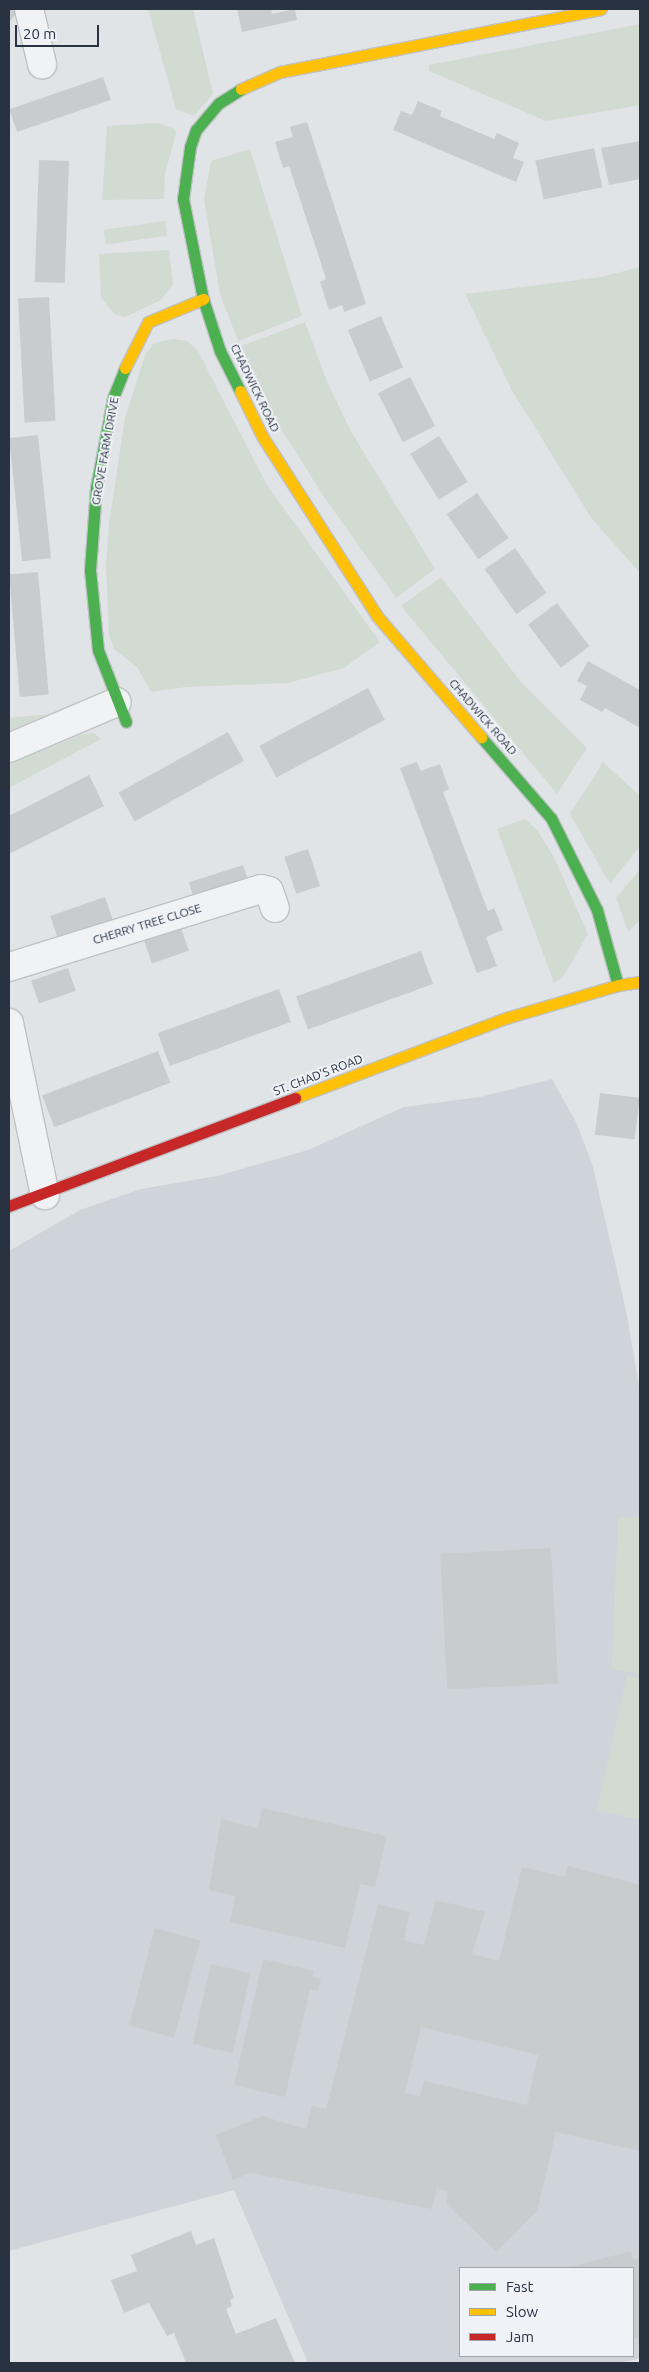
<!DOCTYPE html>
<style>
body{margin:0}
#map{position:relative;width:649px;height:2372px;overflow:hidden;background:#e1e4e7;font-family:Ubuntu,sans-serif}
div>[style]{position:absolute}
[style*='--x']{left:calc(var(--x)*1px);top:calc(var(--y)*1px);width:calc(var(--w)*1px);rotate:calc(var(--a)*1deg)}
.built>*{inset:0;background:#cfd4da}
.green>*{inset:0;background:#d2dbd2;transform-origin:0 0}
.building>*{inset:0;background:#c9cccf;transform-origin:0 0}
.roads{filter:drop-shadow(1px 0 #bfc2c5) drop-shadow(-1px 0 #bfc2c5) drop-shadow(0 1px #bfc2c5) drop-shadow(0 -1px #bfc2c5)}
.street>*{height:28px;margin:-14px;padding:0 14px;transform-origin:14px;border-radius:14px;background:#f1f2f3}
.fast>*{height:11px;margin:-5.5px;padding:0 5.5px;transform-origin:5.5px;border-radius:5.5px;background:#4caf50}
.slow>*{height:11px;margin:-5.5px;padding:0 5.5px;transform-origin:5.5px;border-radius:5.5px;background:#ffc107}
.jam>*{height:11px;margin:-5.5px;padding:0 5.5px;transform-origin:5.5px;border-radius:5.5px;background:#c62828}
span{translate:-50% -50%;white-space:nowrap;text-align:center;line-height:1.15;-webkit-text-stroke:4px #eff2f6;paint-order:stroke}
.street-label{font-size:12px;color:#283241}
.frame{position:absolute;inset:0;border:10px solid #283241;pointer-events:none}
.legend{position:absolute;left:459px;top:2267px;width:175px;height:90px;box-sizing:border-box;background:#eff2f6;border:1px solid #9fa5ae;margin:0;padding:6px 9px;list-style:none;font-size:15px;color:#283241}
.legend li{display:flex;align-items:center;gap:10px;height:25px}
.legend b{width:25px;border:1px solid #9fa5ae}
.scale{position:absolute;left:15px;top:25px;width:84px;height:22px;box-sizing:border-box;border:2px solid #283241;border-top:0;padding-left:6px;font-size:15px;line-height:18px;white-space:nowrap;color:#283241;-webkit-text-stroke:4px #eff2f6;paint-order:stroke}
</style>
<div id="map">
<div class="built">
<i style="clip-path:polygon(evenodd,552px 1079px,577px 1124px,593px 1167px,626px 1310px,640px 1392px,640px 2358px,620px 2363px,308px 2363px,234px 2190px,9px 2251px,9px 1251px,80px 1210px,141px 1189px,217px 1176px,308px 1150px,404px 1107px,480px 1097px,552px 1079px,460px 2268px,633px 2268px,633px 2356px,460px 2356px,460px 2268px)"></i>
</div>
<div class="green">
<i style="clip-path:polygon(148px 9px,193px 9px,213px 94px,194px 116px,176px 109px)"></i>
<i style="clip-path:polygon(640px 24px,640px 105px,546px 121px,429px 71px,429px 65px)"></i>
<i style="clip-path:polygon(157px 123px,175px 129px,176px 134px,165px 174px,164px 199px,102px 200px,107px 126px)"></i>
<i style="clip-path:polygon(250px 149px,302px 316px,238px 341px,220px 294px,204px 199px,211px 161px)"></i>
<i style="left:165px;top:221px;width:15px;height:62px;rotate:82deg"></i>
<i style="clip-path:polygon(169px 250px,173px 284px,161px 300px,125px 317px,115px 314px,101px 298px,99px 254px)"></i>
<i style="clip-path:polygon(640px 267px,640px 573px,592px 519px,511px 389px,465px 294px,601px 277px)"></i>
<i style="clip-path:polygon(305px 322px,328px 384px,352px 433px,435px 569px,396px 598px,324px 497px,276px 421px,239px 347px)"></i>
<i style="clip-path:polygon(173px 339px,187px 341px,198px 351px,267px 485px,380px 642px,344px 668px,288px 683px,186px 687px,151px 692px,137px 667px,114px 649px,109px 635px,106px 565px,109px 523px,125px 418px,145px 355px,154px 343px)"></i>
<i style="clip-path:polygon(441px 577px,521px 682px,587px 748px,557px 794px,401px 606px)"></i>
<i style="clip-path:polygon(71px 712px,9px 739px,9px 718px)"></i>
<i style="clip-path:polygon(94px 733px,101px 739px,9px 788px,11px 763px,80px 735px)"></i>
<i style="clip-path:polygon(603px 762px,640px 796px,640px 846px,610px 884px,570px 814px)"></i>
<i style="clip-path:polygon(525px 819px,537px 830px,554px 857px,588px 934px,563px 977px,554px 983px,497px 829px)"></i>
<i style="clip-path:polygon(640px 869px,640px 920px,628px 932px,616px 898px)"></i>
<i style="clip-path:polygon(640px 1516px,640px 1674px,612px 1669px,618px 1518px)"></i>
<i style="clip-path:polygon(627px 1676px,640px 1679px,640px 1820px,597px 1810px)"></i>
</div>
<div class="building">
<i style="clip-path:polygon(9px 9px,20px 10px,9px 22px)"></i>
<i style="clip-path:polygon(237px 9px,271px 9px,272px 14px,295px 9px,297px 20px,242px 32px)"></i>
<i style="left:103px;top:77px;width:24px;height:99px;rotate:71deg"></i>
<i style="clip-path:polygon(418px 101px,442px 111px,440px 116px,494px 139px,497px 133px,519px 143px,513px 158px,524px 162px,516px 182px,393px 130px,401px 111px,412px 115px)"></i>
<i style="clip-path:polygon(307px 122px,366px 304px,344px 312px,342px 305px,329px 310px,320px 282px,326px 279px,317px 251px,289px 166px,283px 168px,275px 142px,293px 137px,290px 127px)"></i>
<i style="clip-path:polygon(640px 141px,640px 179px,609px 185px,601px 148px)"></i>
<i style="left:594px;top:148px;width:40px;height:60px;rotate:78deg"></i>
<i style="left:39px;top:160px;width:30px;height:122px;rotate:2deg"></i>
<i style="left:49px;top:297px;width:124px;height:31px;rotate:87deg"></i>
<i style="left:381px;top:316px;width:56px;height:36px;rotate:67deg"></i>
<i style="left:410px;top:377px;width:55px;height:36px;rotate:63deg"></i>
<i style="left:38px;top:435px;width:124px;height:29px;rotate:84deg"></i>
<i style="left:439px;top:436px;width:54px;height:34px;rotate:58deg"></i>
<i style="left:477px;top:493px;width:55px;height:37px;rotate:55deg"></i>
<i style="left:515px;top:548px;width:55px;height:37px;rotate:55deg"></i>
<i style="left:38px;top:572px;width:123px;height:29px;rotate:85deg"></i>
<i style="left:557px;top:603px;width:54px;height:36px;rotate:53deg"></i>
<i style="clip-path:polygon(588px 661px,640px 690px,640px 728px,605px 708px,602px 712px,580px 700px,587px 686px,577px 681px)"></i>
<i style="left:368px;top:688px;width:36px;height:123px;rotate:62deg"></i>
<i style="left:228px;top:732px;width:33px;height:125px;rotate:61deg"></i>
<i style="clip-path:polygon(417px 762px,421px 771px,440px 764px,449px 789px,443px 792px,488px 911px,494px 908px,503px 930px,486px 937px,497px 966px,477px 973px,400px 768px)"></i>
<i style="clip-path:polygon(89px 775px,104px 806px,9px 854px,9px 816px)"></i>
<i style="left:308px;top:849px;width:39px;height:25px;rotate:72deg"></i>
<i style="left:243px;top:865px;width:22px;height:57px;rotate:72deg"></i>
<i style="left:105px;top:897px;width:24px;height:58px;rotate:71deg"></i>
<i style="left:181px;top:928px;width:24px;height:39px;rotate:71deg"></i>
<i style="left:421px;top:951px;width:35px;height:133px;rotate:70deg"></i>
<i style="left:68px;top:968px;width:24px;height:39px;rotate:71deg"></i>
<i style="left:279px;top:989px;width:35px;height:129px;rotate:70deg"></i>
<i style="left:158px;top:1051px;width:34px;height:124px;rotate:69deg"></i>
<i style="left:600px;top:1093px;width:40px;height:42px;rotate:7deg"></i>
<i style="left:551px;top:1548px;width:136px;height:111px;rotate:87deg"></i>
<i style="clip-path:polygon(262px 1808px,387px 1836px,375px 1887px,360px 1884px,345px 1948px,230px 1922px,235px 1896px,209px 1890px,221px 1819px,258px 1828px)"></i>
<i style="clip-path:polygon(evenodd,568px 1866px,640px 1885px,640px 2151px,556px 2132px,537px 2211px,497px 2252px,446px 2204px,447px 2191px,437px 2188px,432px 2209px,251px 2173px,233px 2180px,216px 2135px,262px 2116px,306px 2129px,312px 2106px,326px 2109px,378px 1904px,410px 1912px,404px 1940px,424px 1945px,436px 1900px,485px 1912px,472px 1954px,499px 1961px,522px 1867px,565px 1877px,568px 1866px,421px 2027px,538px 2055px,527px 2105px,424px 2081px,420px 2096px,405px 2093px,421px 2027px)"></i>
<i style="left:155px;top:1928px;width:47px;height:101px;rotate:15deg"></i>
<i style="clip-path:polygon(263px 1959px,314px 1971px,312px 1977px,321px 1979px,318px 1991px,310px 1989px,285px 2097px,234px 2085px)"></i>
<i style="left:211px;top:1964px;width:41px;height:82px;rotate:13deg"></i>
<i style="clip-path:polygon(191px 2231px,196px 2245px,214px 2238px,234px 2298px,230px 2300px,232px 2306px,226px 2309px,236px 2334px,276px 2318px,295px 2363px,186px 2363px,174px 2333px,167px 2336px,149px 2303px,124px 2313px,111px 2280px,137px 2271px,131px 2255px)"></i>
<i style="clip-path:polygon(631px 2251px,633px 2260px,640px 2258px,640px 2337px,633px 2339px,633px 2268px,567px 2268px)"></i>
</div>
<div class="roads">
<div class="street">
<i style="--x:29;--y:9;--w:57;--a:76.7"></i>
<i style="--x:9;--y:748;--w:117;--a:-23.1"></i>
<i style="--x:9;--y:967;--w:264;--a:-17.2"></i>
<i style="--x:261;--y:889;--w:8;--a:14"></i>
<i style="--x:269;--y:891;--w:18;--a:71"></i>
<i style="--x:9;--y:1023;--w:176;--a:78.2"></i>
</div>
<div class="fast">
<i style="--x:125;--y:368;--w:32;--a:112"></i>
<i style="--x:113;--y:398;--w:92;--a:100.7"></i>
<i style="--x:96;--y:488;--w:82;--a:94.2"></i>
<i style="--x:90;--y:570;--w:80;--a:84.3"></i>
<i style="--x:98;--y:650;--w:77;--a:68.7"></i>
<i style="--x:240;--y:391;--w:45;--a:-116.6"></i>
<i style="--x:220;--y:351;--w:55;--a:-108.1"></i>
<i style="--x:203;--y:299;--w:102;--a:-101.3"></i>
<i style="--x:183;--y:199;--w:52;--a:-82.3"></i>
<i style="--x:190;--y:147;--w:18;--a:-71"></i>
<i style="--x:196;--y:130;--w:35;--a:-50"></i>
<i style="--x:219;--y:103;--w:26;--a:-32"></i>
<i style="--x:481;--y:737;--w:107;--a:49.2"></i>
<i style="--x:551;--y:818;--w:103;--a:63.4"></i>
<i style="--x:597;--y:910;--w:78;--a:74.4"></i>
</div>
<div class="slow">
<i style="--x:241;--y:89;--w:43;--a:-23.6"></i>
<i style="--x:280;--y:72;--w:327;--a:-11.1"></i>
<i style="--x:125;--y:368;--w:51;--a:-63.4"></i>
<i style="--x:148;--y:322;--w:60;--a:-22.7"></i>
<i style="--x:240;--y:391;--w:50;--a:63.9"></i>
<i style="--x:262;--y:436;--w:214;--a:57.4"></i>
<i style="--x:377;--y:616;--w:160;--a:49.3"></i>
<i style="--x:295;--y:1098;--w:226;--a:-20.8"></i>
<i style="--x:506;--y:1018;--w:117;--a:-16.4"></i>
<i style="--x:618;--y:985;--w:22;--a:-8"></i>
</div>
<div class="jam">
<i style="--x:9;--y:1206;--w:306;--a:-20.7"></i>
</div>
</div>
<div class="street-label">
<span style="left:255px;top:388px;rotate:64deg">CHADWICK ROAD</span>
<span style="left:105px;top:451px;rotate:-80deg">GROVE FARM DRIVE</span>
<span style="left:483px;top:717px;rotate:49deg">CHADWICK ROAD</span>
<span style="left:147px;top:924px;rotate:-17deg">CHERRY TREE CLOSE</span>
<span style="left:318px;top:1075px;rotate:-21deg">ST. CHAD'S ROAD</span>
</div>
<div class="frame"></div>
<ul class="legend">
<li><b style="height:6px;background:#4caf50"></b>Fast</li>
<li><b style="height:6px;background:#ffc107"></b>Slow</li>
<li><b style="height:6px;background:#c62828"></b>Jam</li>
</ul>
<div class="scale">20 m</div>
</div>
